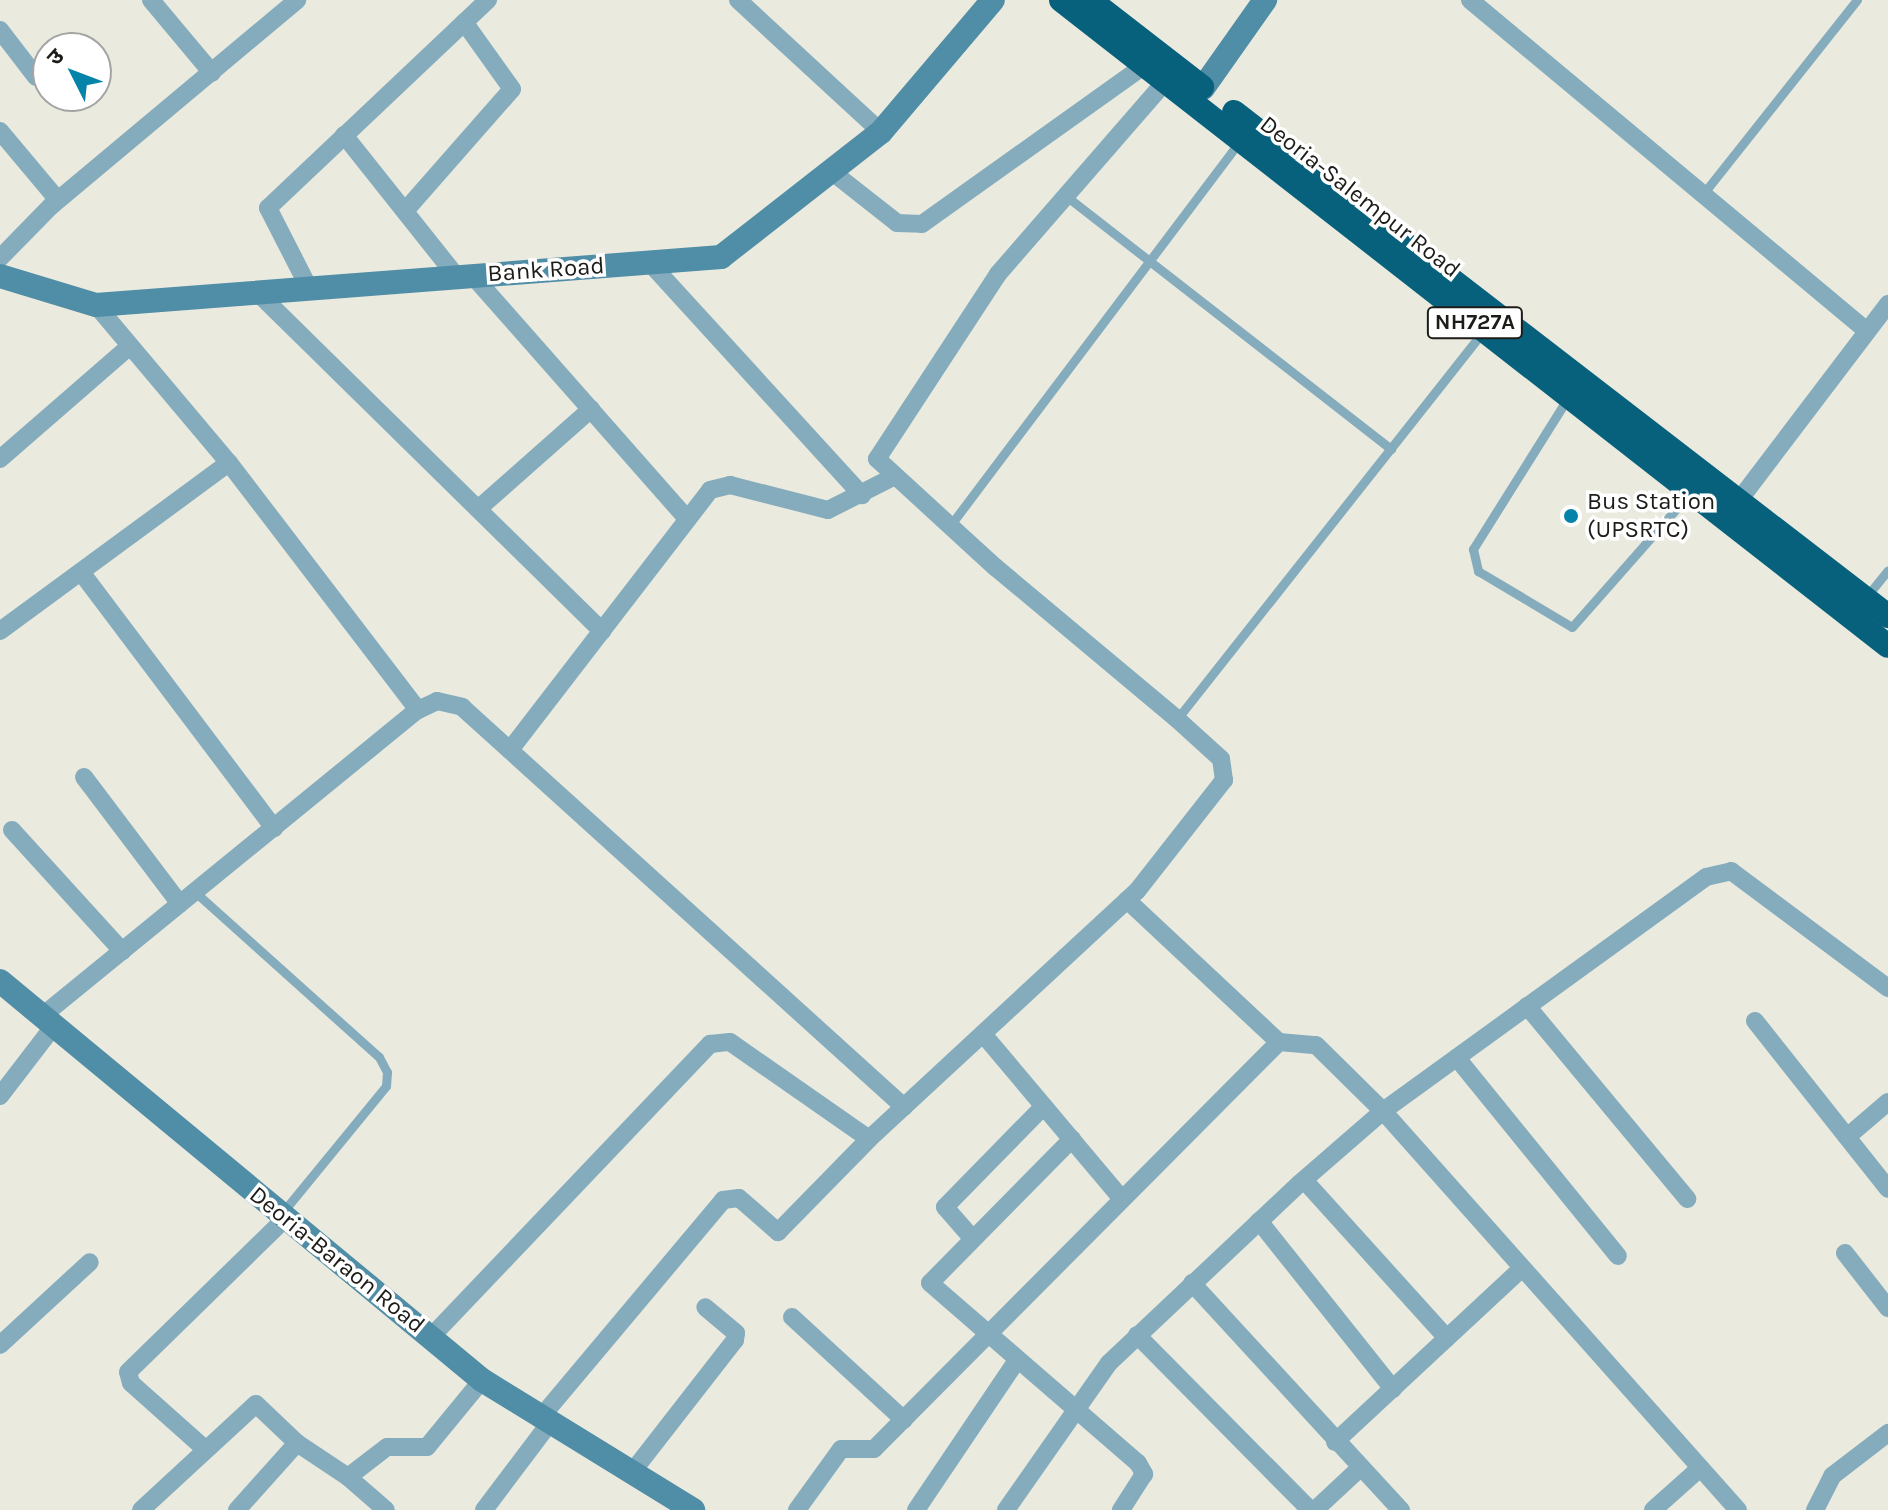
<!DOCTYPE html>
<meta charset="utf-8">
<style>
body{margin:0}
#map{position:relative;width:1888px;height:1510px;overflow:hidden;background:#eaeadf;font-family:Karla,"Noto Sans Devanagari",sans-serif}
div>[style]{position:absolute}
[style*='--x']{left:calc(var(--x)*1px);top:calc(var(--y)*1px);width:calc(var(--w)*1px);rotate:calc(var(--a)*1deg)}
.lane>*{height:9px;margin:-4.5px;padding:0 4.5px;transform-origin:4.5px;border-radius:4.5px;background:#85acbd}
.street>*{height:18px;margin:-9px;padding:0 9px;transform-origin:9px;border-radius:9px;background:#85acbd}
.secondary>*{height:24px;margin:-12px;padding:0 12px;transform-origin:12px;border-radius:12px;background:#508da6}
.highway>*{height:24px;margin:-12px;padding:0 12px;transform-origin:12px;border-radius:12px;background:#07617d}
.dots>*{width:22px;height:22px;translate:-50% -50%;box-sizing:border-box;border:4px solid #fff;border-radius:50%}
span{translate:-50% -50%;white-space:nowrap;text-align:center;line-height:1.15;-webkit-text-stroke:7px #fff;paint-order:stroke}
.shield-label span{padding:2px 6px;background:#fff;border:2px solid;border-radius:6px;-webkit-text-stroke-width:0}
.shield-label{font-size:22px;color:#1c1c18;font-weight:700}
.street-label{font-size:24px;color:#1c1c18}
.poi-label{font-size:24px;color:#1c1c18}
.left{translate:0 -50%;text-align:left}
.north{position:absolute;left:32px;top:32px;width:80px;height:80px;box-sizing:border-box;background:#fff;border:2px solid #a4a4a3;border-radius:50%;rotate:312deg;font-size:22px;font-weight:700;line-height:32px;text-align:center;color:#1c1c18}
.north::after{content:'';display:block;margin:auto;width:28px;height:36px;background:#0683a8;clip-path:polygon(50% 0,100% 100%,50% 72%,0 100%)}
</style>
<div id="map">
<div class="lane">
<i style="--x:1703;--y:194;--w:248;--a:-51.6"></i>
<i style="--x:1066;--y:196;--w:412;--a:37.9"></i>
<i style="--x:1569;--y:396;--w:181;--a:122.1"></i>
<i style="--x:1473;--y:549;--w:23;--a:77"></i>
<i style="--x:1478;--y:571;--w:109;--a:30.8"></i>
<i style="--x:1572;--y:627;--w:179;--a:-48.6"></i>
<i style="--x:949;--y:527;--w:481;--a:-53"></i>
<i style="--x:1867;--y:596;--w:33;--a:-51"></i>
<i style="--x:1177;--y:719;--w:493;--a:-51.7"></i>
<i style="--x:195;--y:892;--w:247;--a:41.9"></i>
<i style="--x:379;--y:1057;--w:17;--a:62"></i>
<i style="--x:387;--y:1072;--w:14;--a:94"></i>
<i style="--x:386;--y:1086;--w:163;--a:129.3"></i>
</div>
<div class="street">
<i style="--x:151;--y:0;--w:95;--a:50.1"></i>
<i style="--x:738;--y:0;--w:195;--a:42.7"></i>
<i style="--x:1470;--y:0;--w:517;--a:39.82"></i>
<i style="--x:0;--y:30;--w:59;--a:52.5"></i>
<i style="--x:0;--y:131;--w:90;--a:50"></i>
<i style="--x:344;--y:135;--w:181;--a:51.5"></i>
<i style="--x:831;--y:171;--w:84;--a:38.2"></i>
<i style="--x:897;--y:223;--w:25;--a:2"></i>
<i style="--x:922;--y:224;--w:284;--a:-35.5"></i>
<i style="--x:405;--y:211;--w:162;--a:-48.7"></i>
<i style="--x:512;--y:89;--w:82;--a:-125.6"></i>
<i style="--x:0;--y:258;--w:73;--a:-45.6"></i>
<i style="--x:51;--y:206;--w:321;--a:-39.9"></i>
<i style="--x:649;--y:262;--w:316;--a:47.6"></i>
<i style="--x:473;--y:276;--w:324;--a:48.6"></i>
<i style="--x:309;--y:288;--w:90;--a:-117.1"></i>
<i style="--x:268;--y:208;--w:303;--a:-43.4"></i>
<i style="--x:257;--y:292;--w:484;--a:44.5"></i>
<i style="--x:0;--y:459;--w:171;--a:-41"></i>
<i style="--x:1737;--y:503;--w:250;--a:-52.8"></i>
<i style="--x:478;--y:509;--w:151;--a:-41.5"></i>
<i style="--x:81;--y:572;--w:321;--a:53"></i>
<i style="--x:0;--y:631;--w:284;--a:-36.3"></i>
<i style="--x:229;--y:463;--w:207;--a:-130.1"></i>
<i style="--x:418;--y:710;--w:21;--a:-25"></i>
<i style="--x:437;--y:701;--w:26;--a:13"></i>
<i style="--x:462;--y:707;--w:596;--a:42.14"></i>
<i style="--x:510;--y:750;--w:328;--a:-52.4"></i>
<i style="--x:710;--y:490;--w:21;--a:-14"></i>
<i style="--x:730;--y:485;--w:101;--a:14.3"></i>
<i style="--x:828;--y:510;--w:73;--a:-26.9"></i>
<i style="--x:84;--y:777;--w:159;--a:52.9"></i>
<i style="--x:12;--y:830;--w:164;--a:47.7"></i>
<i style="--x:1127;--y:900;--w:208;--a:43.1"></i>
<i style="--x:1279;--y:1042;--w:37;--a:5"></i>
<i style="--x:1316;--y:1045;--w:94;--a:44.6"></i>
<i style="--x:1383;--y:1111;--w:534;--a:48.34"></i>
<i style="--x:1527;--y:1006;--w:251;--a:50.3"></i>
<i style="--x:41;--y:1017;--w:486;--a:-39.2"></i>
<i style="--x:418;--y:710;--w:311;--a:-127.4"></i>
<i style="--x:1755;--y:1021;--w:214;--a:51.6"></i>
<i style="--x:983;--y:1034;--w:216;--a:49.9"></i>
<i style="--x:1457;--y:1058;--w:255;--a:50.9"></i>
<i style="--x:0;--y:1096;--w:87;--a:-52.5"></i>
<i style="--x:1847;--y:1137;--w:54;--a:-40.5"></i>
<i style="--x:1072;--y:1139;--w:202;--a:134.6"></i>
<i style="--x:930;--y:1283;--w:275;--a:40.9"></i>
<i style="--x:1138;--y:1463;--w:13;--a:61"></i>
<i style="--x:1144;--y:1474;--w:43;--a:122.6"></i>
<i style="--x:1304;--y:1180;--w:213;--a:47.9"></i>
<i style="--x:1259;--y:1221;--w:215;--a:51.4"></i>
<i style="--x:972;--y:1238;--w:41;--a:-131.1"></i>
<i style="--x:945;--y:1207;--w:141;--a:-45.6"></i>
<i style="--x:1845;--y:1253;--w:70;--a:52"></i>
<i style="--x:1192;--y:1283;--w:309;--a:47.4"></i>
<i style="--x:792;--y:1317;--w:152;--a:42.6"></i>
<i style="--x:1137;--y:1335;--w:245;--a:45.3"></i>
<i style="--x:1309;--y:1509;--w:7;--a:0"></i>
<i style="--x:1316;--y:1509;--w:60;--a:-43"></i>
<i style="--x:431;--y:1337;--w:405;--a:-46.4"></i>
<i style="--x:710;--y:1044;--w:20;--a:-6"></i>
<i style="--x:730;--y:1042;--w:169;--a:34.9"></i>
<i style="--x:869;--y:1139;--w:365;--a:-42.8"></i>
<i style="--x:1137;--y:891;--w:141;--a:-51.9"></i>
<i style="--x:1224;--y:780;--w:21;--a:-98"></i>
<i style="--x:1221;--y:759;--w:59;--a:-137.7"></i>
<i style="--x:1177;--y:719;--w:237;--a:-140.1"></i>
<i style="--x:995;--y:567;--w:160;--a:-137.5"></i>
<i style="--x:877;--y:459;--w:221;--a:-56.8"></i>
<i style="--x:998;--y:274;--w:267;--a:-49"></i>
<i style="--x:0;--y:1345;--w:122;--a:-42.7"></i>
<i style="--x:542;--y:1416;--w:282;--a:-50"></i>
<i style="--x:723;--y:1200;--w:16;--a:-7"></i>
<i style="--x:739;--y:1198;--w:52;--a:41.1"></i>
<i style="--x:778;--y:1232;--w:130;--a:-45.6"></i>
<i style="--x:1335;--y:1442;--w:255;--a:-42.9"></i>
<i style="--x:205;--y:1449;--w:99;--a:-138.3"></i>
<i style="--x:131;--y:1383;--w:11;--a:-105"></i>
<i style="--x:128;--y:1372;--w:221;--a:-44.3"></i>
<i style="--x:633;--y:1471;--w:166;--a:-52.1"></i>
<i style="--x:735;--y:1340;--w:7;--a:-82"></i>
<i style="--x:736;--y:1333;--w:40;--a:-140"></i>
<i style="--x:348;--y:1477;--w:50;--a:41"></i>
<i style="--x:141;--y:1510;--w:156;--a:-42.7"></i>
<i style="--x:256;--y:1404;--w:57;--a:43.6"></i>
<i style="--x:237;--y:1510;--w:90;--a:-48.2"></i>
<i style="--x:297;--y:1443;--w:61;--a:33.7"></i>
<i style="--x:348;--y:1477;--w:49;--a:-37.6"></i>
<i style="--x:387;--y:1447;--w:40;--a:0"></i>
<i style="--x:427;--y:1447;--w:87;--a:-50.6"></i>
<i style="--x:484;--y:1510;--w:111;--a:-53"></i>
<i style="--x:797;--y:1510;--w:75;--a:-54.2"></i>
<i style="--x:841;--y:1449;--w:33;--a:0"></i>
<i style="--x:874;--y:1449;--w:574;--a:-45.14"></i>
<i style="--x:916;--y:1510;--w:179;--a:-56"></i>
<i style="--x:1006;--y:1510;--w:179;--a:-55"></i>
<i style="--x:1109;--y:1363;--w:261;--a:-43.3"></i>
<i style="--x:1299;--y:1184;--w:111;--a:-41"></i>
<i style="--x:1383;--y:1111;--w:399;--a:-35.9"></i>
<i style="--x:1706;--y:877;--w:26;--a:-13"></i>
<i style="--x:1731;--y:871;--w:196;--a:36.7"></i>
<i style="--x:1653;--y:1510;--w:62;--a:-41.7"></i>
<i style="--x:1815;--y:1510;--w:38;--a:-63"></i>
<i style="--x:1832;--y:1476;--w:71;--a:-37.5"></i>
</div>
<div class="secondary">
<i style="--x:1203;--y:88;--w:108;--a:-54.8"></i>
<i style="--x:0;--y:276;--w:100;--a:16.8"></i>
<i style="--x:96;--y:305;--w:627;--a:-4.39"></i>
<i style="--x:721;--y:257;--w:203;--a:-38"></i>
<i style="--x:881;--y:132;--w:173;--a:-49.7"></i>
<i style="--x:0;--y:981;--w:626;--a:39.62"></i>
<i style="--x:482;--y:1380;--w:248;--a:31.6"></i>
</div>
<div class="highway">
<i style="--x:1061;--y:0;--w:1049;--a:37.99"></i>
<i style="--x:1090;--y:0;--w:142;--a:37.8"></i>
<i style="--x:1234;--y:112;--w:826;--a:37.62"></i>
</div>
<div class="dots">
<i style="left:1571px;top:516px;background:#0683a8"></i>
</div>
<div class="shield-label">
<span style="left:1475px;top:323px">NH727A</span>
</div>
<div class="street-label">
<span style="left:1360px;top:197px;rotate:38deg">Deoria-Salempur Road</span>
<span style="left:546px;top:270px;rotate:-4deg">Bank Road</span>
<span style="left:337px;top:1260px;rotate:39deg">Deoria-Baraon Road</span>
</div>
<div class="poi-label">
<span class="left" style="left:1587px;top:516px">Bus Station<br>(UPSRTC)</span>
</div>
<div class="north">उ</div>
</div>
